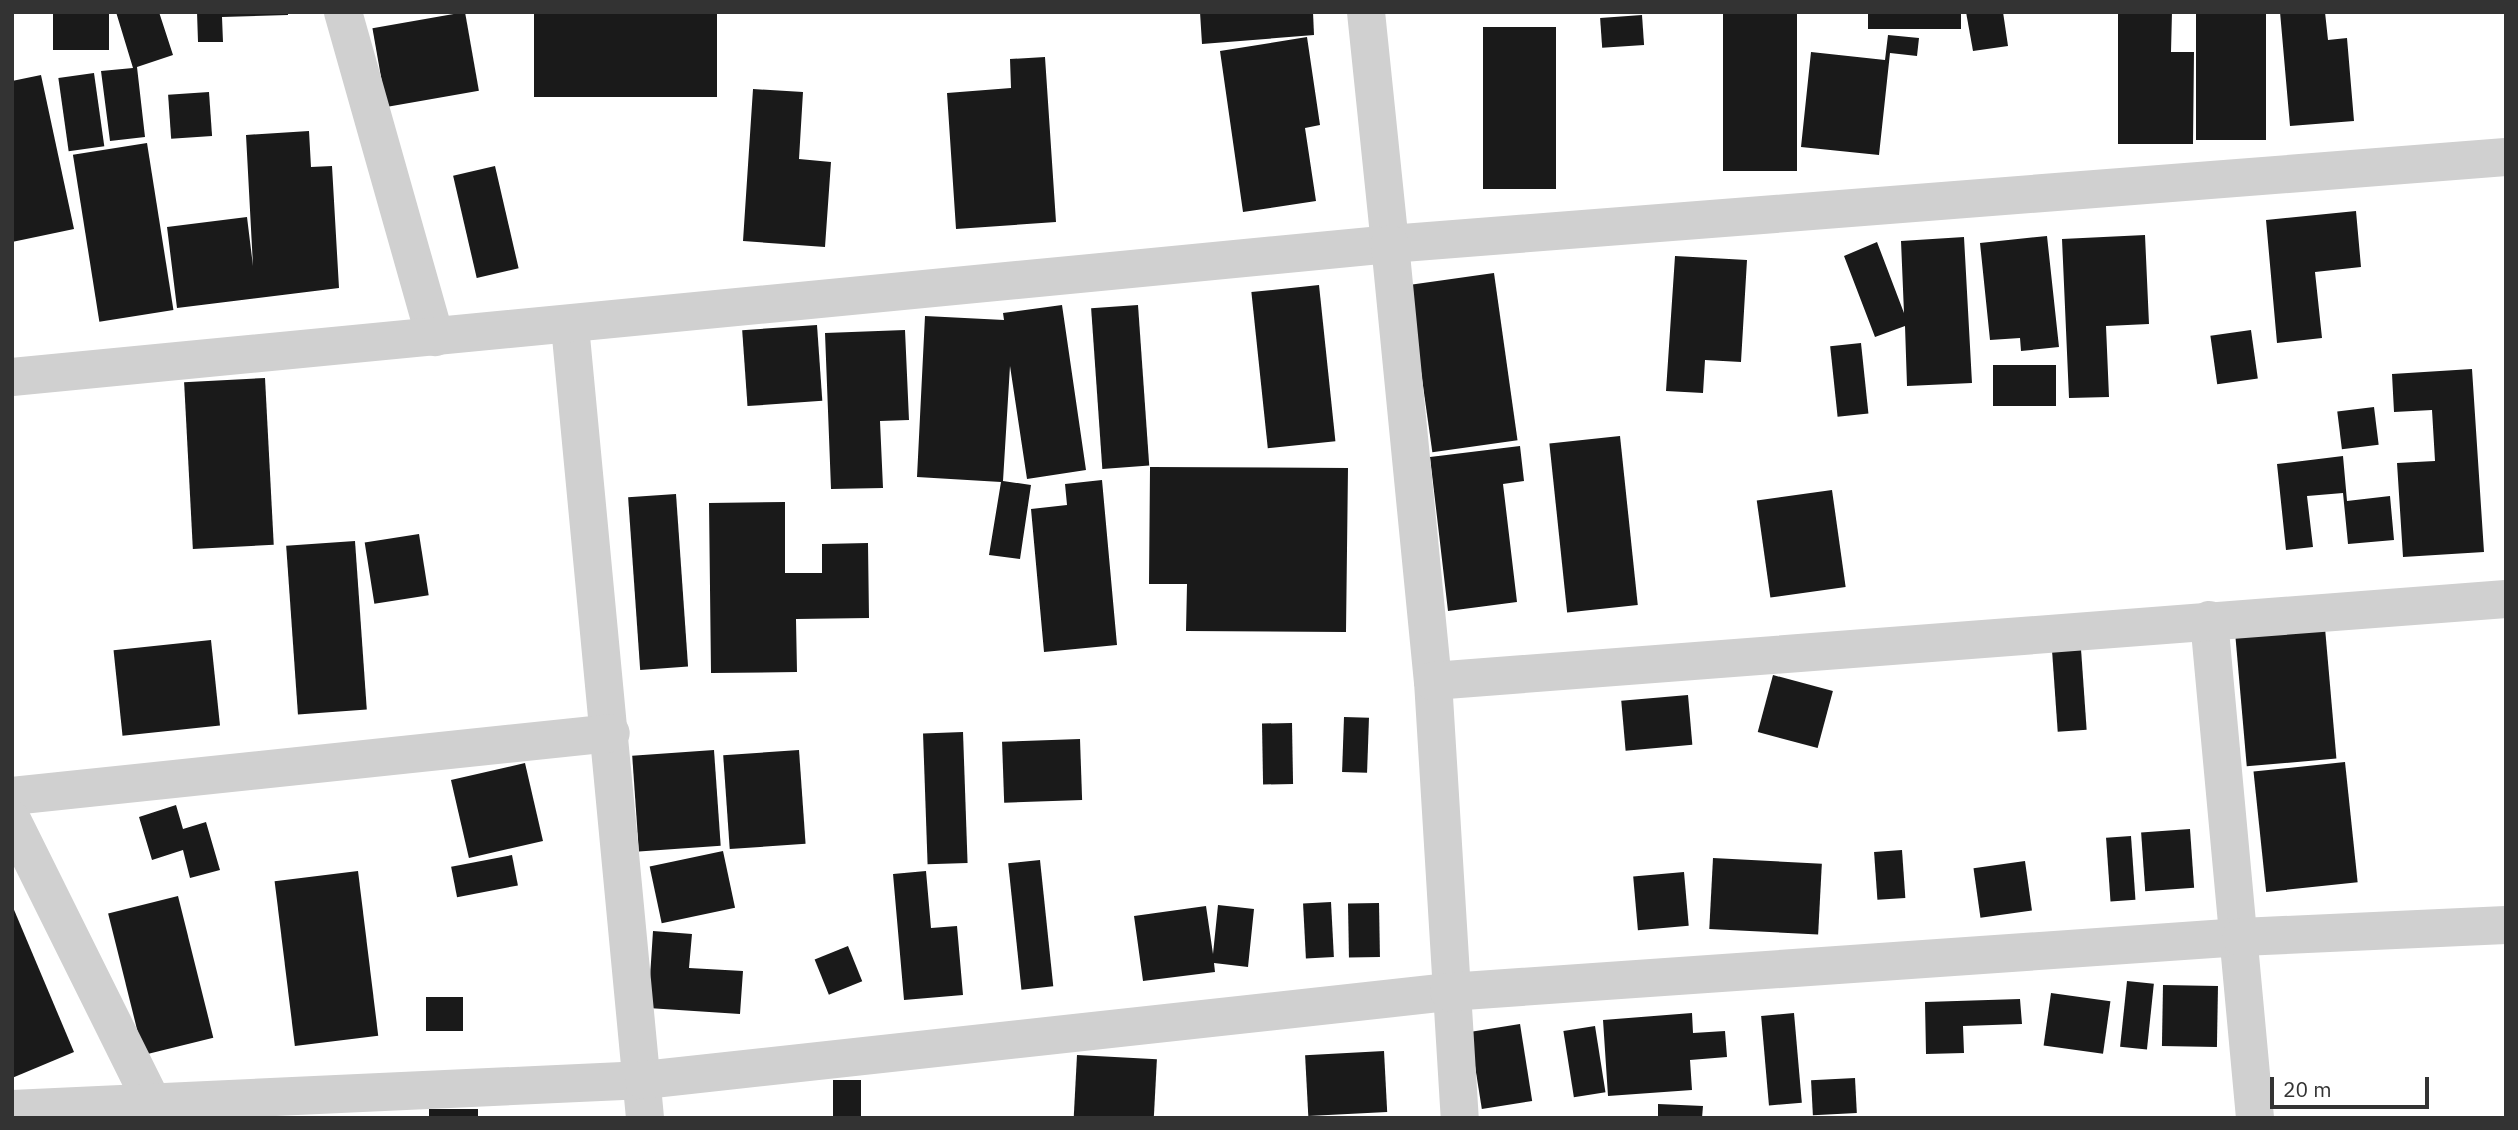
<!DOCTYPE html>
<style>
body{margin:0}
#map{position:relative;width:2518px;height:1130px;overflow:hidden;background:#fff;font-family:"IBM Plex Sans",sans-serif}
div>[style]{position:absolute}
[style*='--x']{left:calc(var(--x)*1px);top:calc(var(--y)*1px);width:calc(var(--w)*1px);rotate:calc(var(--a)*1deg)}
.building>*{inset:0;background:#1a1a1a;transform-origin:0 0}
.minor>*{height:38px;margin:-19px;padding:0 19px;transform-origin:19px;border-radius:19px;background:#d0d0d0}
span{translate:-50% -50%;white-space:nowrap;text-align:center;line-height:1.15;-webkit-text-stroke:7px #fff;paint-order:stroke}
.frame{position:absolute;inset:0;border:14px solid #333;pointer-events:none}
.scale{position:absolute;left:2270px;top:1077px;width:159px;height:32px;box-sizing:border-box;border:4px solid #333;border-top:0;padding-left:9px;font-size:21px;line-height:24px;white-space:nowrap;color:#333;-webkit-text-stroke:5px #fff;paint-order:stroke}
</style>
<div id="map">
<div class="building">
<i style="left:53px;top:12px;width:56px;height:38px"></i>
<i style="clip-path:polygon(116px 12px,159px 12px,173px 55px,137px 67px,145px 137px,110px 141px,101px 71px,133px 68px)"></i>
<i style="clip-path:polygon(197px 12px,288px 12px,288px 15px,222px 17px,223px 42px,198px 42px)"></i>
<i style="left:465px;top:12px;width:80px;height:94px;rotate:80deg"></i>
<i style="left:534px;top:12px;width:183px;height:85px"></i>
<i style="clip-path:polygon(1200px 12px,1313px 12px,1314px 35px,1202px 44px)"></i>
<i style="left:1723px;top:12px;width:74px;height:159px"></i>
<i style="left:1868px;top:12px;width:93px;height:17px"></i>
<i style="clip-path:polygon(1966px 12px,2003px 12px,2008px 46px,1973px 51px)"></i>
<i style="clip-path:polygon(2118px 12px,2172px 12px,2171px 52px,2194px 52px,2193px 144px,2118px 144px)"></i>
<i style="left:2196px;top:12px;width:70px;height:128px"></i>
<i style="clip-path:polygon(2280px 12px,2325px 12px,2328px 40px,2347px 38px,2354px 121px,2290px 126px)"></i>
<i style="left:1642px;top:15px;width:30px;height:42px;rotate:86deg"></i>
<i style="left:1483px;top:27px;width:73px;height:162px"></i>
<i style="clip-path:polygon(1888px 35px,1919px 38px,1917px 56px,1890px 53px,1879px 155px,1801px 147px,1811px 52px,1885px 60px)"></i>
<i style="clip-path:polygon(1307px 37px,1320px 125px,1305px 128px,1316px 201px,1243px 212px,1220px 51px)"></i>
<i style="clip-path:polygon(1045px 57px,1056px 222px,956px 229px,947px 93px,1011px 88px,1010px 59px)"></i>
<i style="left:94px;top:73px;width:74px;height:36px;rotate:82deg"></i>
<i style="clip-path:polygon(41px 75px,74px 229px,12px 242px,12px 81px)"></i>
<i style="clip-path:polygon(753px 89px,803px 92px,799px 159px,831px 162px,825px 247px,743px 241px)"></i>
<i style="left:209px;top:92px;width:44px;height:41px;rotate:86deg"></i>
<i style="clip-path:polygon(309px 131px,311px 167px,332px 166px,339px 288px,177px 308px,167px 227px,247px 217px,253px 266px,246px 135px)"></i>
<i style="left:147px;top:143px;width:169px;height:75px;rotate:81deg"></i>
<i style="left:495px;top:166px;width:105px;height:43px;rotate:77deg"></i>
<i style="clip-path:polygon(2356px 211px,2361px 267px,2315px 272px,2322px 338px,2277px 343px,2266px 220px)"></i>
<i style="clip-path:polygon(2145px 235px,2149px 324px,2106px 326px,2109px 397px,2069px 398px,2062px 239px)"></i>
<i style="clip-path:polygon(2047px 236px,2059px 347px,2021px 351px,2020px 338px,1990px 340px,1980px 243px)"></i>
<i style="clip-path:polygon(1964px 237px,1972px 383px,1907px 386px,1905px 326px,1875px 337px,1844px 256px,1877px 242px,1904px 313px,1901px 241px)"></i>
<i style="clip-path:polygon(1675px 256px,1747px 260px,1741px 362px,1705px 360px,1703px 393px,1666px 391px)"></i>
<i style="left:1494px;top:273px;width:169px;height:86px;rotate:82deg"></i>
<i style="left:1319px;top:285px;width:157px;height:68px;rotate:84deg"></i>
<i style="clip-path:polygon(1062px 305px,1086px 470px,1027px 479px,1010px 366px,1003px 481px,1031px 485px,1020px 559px,989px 555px,1001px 482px,917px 477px,925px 316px,1004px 320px,1003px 313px)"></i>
<i style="left:1138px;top:305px;width:161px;height:47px;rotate:86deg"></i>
<i style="left:817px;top:325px;width:76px;height:75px;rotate:86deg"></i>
<i style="clip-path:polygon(905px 330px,909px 420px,880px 421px,883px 488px,831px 489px,825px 333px)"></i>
<i style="left:2251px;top:330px;width:49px;height:41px;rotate:82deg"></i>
<i style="left:1861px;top:343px;width:71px;height:31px;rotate:84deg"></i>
<i style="left:2056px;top:365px;width:41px;height:63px;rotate:90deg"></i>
<i style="clip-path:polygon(2472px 369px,2484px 552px,2403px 557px,2397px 463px,2435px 461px,2432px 410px,2394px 412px,2392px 374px)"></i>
<i style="left:265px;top:378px;width:167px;height:81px;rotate:87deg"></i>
<i style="left:2374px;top:407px;width:38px;height:37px;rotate:83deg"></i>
<i style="left:1620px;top:436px;width:170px;height:71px;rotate:84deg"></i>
<i style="clip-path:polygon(1520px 446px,1524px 481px,1503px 484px,1517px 602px,1448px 611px,1430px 457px)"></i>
<i style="clip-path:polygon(2343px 456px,2347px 501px,2390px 496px,2394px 540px,2348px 544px,2343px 493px,2307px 496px,2313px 547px,2286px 550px,2277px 464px)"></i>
<i style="clip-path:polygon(1150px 467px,1348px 468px,1346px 632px,1186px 631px,1187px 584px,1149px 584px)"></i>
<i style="clip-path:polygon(1102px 480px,1117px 645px,1044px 652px,1031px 509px,1067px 505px,1065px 484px)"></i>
<i style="left:1832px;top:490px;width:98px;height:76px;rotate:82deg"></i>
<i style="left:676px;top:494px;width:173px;height:48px;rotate:86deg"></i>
<i style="clip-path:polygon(785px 502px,785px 573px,822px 573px,822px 544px,868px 543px,869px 618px,796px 619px,797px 672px,711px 673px,709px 503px)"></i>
<i style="left:419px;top:534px;width:62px;height:55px;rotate:81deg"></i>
<i style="left:355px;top:541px;width:169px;height:69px;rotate:86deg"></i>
<i style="left:2325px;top:628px;width:131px;height:90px;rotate:85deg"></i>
<i style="left:211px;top:640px;width:86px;height:98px;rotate:84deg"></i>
<i style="left:2081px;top:649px;width:81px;height:29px;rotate:86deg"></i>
<i style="left:1773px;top:675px;width:62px;height:59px;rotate:15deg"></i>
<i style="left:1688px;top:695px;width:50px;height:67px;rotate:85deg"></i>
<i style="left:1344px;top:717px;width:25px;height:55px;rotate:2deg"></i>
<i style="left:1292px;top:723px;width:61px;height:30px;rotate:89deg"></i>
<i style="left:963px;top:732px;width:131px;height:40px;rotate:88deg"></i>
<i style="left:1080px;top:739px;width:61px;height:78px;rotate:88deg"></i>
<i style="left:714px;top:750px;width:96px;height:82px;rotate:86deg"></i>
<i style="left:799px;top:750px;width:94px;height:76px;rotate:86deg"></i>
<i style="left:2345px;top:762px;width:121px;height:92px;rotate:84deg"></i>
<i style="left:525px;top:763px;width:80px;height:76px;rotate:77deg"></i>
<i style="clip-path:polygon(176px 805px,183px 829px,206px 822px,220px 870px,190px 878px,183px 850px,152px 860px,139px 817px)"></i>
<i style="left:2190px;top:829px;width:59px;height:49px;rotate:86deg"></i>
<i style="left:2131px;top:836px;width:64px;height:25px;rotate:86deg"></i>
<i style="left:1902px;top:850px;width:48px;height:28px;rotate:86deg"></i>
<i style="left:723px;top:851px;width:58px;height:75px;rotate:78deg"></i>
<i style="left:512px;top:855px;width:31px;height:62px;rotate:79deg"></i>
<i style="left:1713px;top:858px;width:109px;height:71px;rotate:3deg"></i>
<i style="left:1040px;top:860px;width:127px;height:32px;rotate:84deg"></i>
<i style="left:2025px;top:861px;width:50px;height:52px;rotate:82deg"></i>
<i style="left:358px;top:871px;width:166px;height:84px;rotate:83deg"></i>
<i style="clip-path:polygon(926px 871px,931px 928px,957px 926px,963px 995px,904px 1000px,893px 874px)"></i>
<i style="left:1684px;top:872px;width:54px;height:51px;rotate:85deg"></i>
<i style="left:178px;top:896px;width:146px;height:72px;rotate:76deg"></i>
<i style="left:1331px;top:902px;width:55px;height:28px;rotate:87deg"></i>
<i style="left:1379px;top:903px;width:54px;height:31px;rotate:89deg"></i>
<i style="clip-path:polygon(12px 905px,74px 1052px,12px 1078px)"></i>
<i style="clip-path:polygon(1218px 905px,1254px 909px,1248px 967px,1214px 963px,1215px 972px,1143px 981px,1134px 916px,1206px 906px,1213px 954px)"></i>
<i style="clip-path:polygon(653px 931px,692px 934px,689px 968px,743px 971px,740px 1014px,648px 1008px)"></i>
<i style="left:848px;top:946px;width:38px;height:36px;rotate:68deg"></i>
<i style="left:2127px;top:981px;width:27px;height:66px;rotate:6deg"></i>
<i style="left:2163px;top:985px;width:55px;height:61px;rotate:1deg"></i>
<i style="left:2051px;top:993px;width:60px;height:53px;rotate:8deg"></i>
<i style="left:426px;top:997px;width:37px;height:34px"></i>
<i style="clip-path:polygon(2020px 999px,2022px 1024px,1963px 1026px,1964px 1053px,1926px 1054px,1925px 1002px)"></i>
<i style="clip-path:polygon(1692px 1013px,1693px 1033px,1725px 1031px,1727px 1057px,1690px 1060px,1692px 1090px,1608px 1096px,1603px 1020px)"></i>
<i style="left:1794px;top:1013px;width:90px;height:33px;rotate:85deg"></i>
<i style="left:1520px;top:1024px;width:78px;height:51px;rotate:81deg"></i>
<i style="left:1595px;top:1026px;width:67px;height:32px;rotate:81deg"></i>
<i style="left:1384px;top:1051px;width:61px;height:79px;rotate:87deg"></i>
<i style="left:1077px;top:1055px;width:80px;height:63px;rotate:3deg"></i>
<i style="left:1855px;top:1078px;width:35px;height:44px;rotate:87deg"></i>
<i style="left:833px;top:1080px;width:28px;height:38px"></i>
<i style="clip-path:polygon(1658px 1104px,1703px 1106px,1702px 1118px,1658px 1118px)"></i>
<i style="left:478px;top:1109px;width:9px;height:49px;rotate:90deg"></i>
</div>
<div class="minor">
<i style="--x:343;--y:12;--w:338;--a:74.2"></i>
<i style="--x:1366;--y:12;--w:233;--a:84.1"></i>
<i style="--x:1390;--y:244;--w:1119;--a:-4.46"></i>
<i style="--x:570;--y:326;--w:796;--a:84.59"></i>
<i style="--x:12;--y:377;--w:1384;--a:-5.51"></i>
<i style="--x:1390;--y:244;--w:439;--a:84.4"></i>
<i style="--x:1433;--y:681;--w:438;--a:86.5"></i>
<i style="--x:2209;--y:620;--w:500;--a:84.72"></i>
<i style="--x:1433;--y:681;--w:1076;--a:-4.37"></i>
<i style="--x:12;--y:796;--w:602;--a:-6"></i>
<i style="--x:12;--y:820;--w:333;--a:63.6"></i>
<i style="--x:12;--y:1109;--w:633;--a:-2.63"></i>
<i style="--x:644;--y:1080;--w:810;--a:-6.24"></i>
<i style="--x:1449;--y:992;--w:794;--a:-3.97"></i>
<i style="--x:2241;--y:937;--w:265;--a:-2.6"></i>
</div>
<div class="frame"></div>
<div class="scale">20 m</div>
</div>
